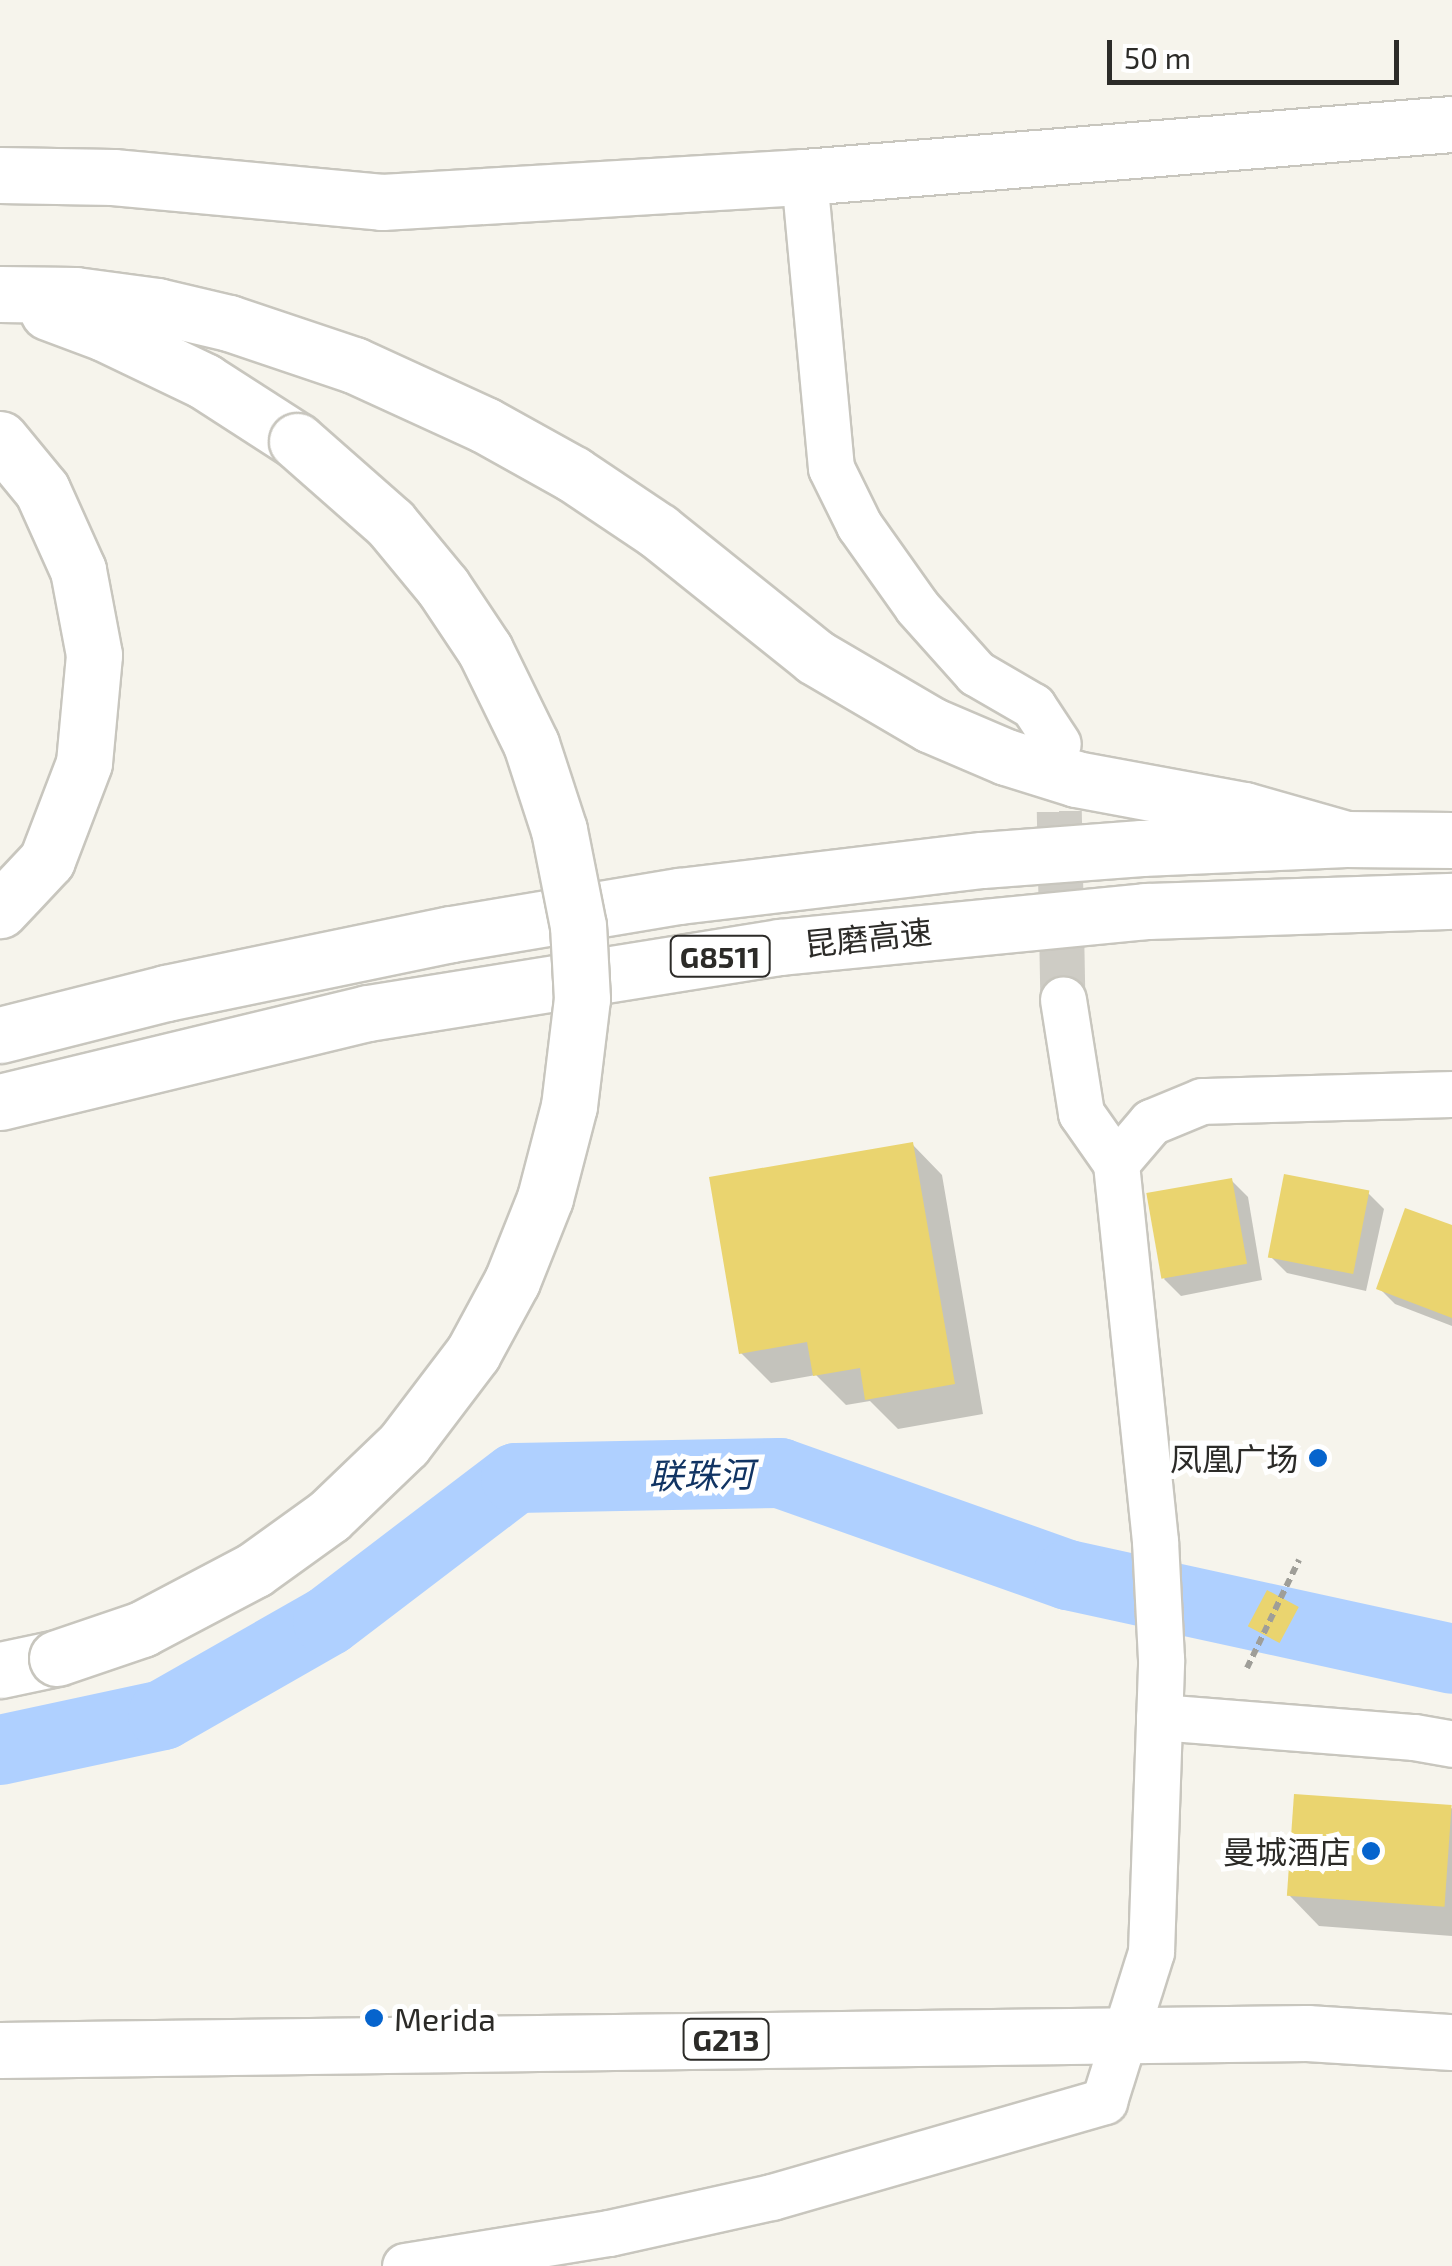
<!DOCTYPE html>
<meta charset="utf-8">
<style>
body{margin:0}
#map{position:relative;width:1452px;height:2266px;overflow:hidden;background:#f6f4ec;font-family:"Exo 2","Noto Sans SC",sans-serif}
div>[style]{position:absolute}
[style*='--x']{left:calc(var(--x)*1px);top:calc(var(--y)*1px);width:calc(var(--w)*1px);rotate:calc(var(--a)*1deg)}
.shadow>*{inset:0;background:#0003}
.river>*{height:70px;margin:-35px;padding:0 35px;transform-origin:35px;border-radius:35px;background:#afd0ff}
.building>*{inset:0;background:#ead46f;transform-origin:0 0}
.minor-tunnel>*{height:45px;margin-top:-22.5px;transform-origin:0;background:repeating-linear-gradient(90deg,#ceccc5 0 45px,transparent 0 67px)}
.path>*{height:6px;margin-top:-3px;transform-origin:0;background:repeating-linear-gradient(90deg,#9f9e98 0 8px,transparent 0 13px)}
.roads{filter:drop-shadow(2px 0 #c8c6be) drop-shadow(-2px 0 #c8c6be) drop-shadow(0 2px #c8c6be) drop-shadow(0 -2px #c8c6be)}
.minor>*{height:45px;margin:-22.5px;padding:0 22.5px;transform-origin:22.5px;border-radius:22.5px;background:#fff}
.tertiary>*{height:55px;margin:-27.5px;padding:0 27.5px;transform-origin:27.5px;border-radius:27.5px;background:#fff}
.trunk>*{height:55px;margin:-27.5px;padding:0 27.5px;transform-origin:27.5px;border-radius:27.5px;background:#fff}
.motorway>*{height:55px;margin:-27.5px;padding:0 27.5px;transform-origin:27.5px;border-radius:27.5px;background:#fff}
.bridges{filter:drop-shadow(2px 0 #c8c6be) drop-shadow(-2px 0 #c8c6be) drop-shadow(0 2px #c8c6be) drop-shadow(0 -2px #c8c6be)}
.motorway-bridge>*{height:55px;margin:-27.5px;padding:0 27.5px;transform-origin:27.5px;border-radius:27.5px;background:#fff}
.dots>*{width:28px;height:28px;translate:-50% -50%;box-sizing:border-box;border:5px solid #fff;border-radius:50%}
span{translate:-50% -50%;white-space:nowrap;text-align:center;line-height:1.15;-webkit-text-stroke:10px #fff;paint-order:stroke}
.shield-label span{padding:2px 8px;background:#fff;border:2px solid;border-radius:8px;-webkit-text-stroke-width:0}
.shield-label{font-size:30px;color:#2c2b28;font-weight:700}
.street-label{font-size:32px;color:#2c2b28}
.poi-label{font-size:32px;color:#2c2b28}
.right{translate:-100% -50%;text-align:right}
.left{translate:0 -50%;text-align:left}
.water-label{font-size:35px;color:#113463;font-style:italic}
.scale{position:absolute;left:1107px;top:40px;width:292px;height:45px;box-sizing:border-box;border:5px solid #2c2b28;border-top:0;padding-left:12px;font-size:30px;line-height:35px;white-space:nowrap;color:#2c2b28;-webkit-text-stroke:8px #fff;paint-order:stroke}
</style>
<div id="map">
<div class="shadow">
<i style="clip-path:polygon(912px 1144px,942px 1175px,983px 1414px,898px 1429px,870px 1401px,846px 1405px,816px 1375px,771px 1383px,741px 1353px)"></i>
<i style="clip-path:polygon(1231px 1180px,1248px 1197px,1262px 1280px,1181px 1296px,1164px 1279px)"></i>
<i style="clip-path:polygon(1368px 1193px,1384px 1209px,1366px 1291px,1287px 1273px,1271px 1257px)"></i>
<i style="clip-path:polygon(1452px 1228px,1452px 1326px,1395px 1304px,1379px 1288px)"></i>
<i style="clip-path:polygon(1268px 1593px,1303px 1614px,1285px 1647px,1255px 1630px)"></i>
<i style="clip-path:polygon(1452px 1808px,1452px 1936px,1319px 1926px,1289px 1895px)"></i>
</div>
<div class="river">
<i style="--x:0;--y:1750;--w:167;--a:-12.1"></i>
<i style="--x:163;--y:1715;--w:190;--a:-29.7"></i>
<i style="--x:328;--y:1621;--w:236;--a:-37.3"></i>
<i style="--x:516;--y:1478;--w:264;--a:-1.1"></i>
<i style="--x:780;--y:1473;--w:306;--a:19.5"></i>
<i style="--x:1068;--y:1575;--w:393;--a:12.3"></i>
</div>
<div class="building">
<i style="clip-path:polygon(913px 1142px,955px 1384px,865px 1400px,860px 1368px,813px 1376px,807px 1342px,739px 1354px,709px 1177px)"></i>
<i style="left:1284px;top:1174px;width:87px;height:85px;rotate:11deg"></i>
<i style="left:1232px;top:1178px;width:87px;height:87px;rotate:80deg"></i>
<i style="clip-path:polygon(1405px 1208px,1452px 1225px,1452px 1318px,1376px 1289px)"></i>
<i style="left:1267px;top:1590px;width:36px;height:41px;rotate:28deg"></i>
<i style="left:1294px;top:1794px;width:158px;height:102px;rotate:4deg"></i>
</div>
<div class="minor-tunnel">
<i style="--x:1058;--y:744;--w:255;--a:88.9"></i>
</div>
<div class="path">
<i style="--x:1247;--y:1668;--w:120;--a:-64.3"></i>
</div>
<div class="roads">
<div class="minor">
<i style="--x:804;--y:177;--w:292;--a:84.7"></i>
<i style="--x:831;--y:468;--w:64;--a:63.8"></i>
<i style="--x:859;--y:525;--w:100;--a:54.7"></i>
<i style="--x:917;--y:607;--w:89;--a:48.2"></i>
<i style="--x:976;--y:673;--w:66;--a:30.1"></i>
<i style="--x:1033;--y:706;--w:45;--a:56.7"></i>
<i style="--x:1116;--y:1163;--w:54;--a:-49.5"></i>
<i style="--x:1151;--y:1122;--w:55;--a:-22.4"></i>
<i style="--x:1202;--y:1101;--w:250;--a:-1.6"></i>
<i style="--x:1159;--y:1717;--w:256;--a:4.5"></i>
<i style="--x:1414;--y:1737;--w:39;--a:10"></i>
<i style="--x:405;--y:2266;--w:207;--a:-9.2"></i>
<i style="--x:609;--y:2233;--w:167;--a:-12.5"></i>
<i style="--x:772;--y:2197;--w:346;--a:-16.1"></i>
<i style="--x:1104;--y:2101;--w:156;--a:-72.5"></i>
<i style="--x:1151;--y:1952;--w:293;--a:-88"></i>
<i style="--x:1161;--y:1659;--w:118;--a:-92.9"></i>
<i style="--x:1155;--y:1541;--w:380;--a:-95.9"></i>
<i style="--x:1116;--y:1163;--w:61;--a:-125"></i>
<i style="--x:1081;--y:1113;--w:115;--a:-99"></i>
</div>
<div class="tertiary">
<i style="--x:0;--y:175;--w:113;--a:1"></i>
<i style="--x:113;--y:177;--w:270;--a:5.3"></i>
<i style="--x:382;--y:202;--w:423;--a:-3.4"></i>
<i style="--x:804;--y:177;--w:650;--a:-4.68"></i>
</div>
<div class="trunk">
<i style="--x:0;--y:2050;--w:1307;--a:-0.75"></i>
<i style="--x:1307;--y:2033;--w:145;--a:3.6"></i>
</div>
<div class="motorway">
<i style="--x:0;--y:294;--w:75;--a:0.8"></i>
<i style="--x:75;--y:295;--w:83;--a:7.6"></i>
<i style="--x:157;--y:306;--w:74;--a:13.3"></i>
<i style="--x:229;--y:323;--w:132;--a:18.6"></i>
<i style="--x:354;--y:365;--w:144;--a:24.6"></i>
<i style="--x:485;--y:425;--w:101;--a:29.1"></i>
<i style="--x:573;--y:474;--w:102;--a:33.8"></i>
<i style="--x:658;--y:531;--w:201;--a:38.7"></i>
<i style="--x:815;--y:657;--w:134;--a:30.4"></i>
<i style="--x:931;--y:725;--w:82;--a:23.1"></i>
<i style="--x:1006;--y:757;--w:73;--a:17.4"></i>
<i style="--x:1076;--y:779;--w:171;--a:10.5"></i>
<i style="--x:1244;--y:810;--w:106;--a:15.9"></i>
<i style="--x:48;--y:312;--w:60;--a:20.6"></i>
<i style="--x:104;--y:333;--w:111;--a:25.6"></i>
<i style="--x:204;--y:381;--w:111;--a:32.8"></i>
<i style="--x:0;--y:439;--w:66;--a:50.5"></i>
<i style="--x:42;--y:490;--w:88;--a:65.8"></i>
<i style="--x:78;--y:570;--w:86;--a:79.3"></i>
<i style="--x:94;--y:655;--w:108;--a:95.3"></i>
<i style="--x:84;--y:763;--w:104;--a:110.9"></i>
<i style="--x:47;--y:860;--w:69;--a:133.2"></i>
<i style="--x:0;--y:1035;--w:171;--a:-14.2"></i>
<i style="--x:166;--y:993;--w:291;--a:-11.7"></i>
<i style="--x:451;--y:934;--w:231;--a:-9.5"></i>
<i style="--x:679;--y:896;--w:305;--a:-6.8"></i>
<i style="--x:982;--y:860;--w:160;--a:-4.3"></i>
<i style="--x:1142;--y:848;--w:204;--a:-2.5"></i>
<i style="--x:1346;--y:839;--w:106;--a:0.5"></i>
<i style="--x:0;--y:1102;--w:379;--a:-13.6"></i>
<i style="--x:368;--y:1013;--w:417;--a:-9.1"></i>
<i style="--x:780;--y:947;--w:368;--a:-5.6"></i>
<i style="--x:1146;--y:911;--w:306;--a:-1.9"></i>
<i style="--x:0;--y:1670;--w:58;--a:-11.9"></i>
</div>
</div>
<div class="bridges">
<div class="motorway-bridge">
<i style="--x:57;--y:1658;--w:90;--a:-18.8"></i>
<i style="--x:142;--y:1629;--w:127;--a:-27.8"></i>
<i style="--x:254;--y:1570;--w:92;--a:-35.8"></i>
<i style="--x:329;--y:1516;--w:104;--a:-43.8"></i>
<i style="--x:404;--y:1444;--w:114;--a:-52.8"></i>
<i style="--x:473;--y:1353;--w:82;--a:-61.6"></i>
<i style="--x:512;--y:1281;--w:89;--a:-68.3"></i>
<i style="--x:545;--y:1198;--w:95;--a:-75.4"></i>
<i style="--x:569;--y:1106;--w:108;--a:-83.1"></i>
<i style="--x:582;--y:999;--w:73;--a:-93.1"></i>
<i style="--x:578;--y:926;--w:98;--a:-101.2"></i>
<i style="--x:559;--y:830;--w:90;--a:-108"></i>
<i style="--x:531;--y:744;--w:105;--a:-116.1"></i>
<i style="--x:485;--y:650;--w:76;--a:-123.7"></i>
<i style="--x:443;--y:587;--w:83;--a:-129.6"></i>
<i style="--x:390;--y:523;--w:124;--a:-138.6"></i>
</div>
</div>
<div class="dots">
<i style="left:1318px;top:1458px;background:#0664cd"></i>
<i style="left:1371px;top:1851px;background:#0664cd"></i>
<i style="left:374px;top:2018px;background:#0664cd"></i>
</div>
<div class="shield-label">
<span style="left:720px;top:956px">G8511</span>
<span style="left:726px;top:2039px">G213</span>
</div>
<div class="street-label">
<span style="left:868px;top:937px;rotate:-6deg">昆磨高速</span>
</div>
<div class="poi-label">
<span class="right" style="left:1298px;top:1458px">凤凰广场</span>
<span class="right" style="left:1351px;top:1851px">曼城酒店</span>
<span class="left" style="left:394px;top:2018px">Merida</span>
</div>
<div class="water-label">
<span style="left:701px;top:1474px;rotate:-1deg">联珠河</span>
</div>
<div class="scale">50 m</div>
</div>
